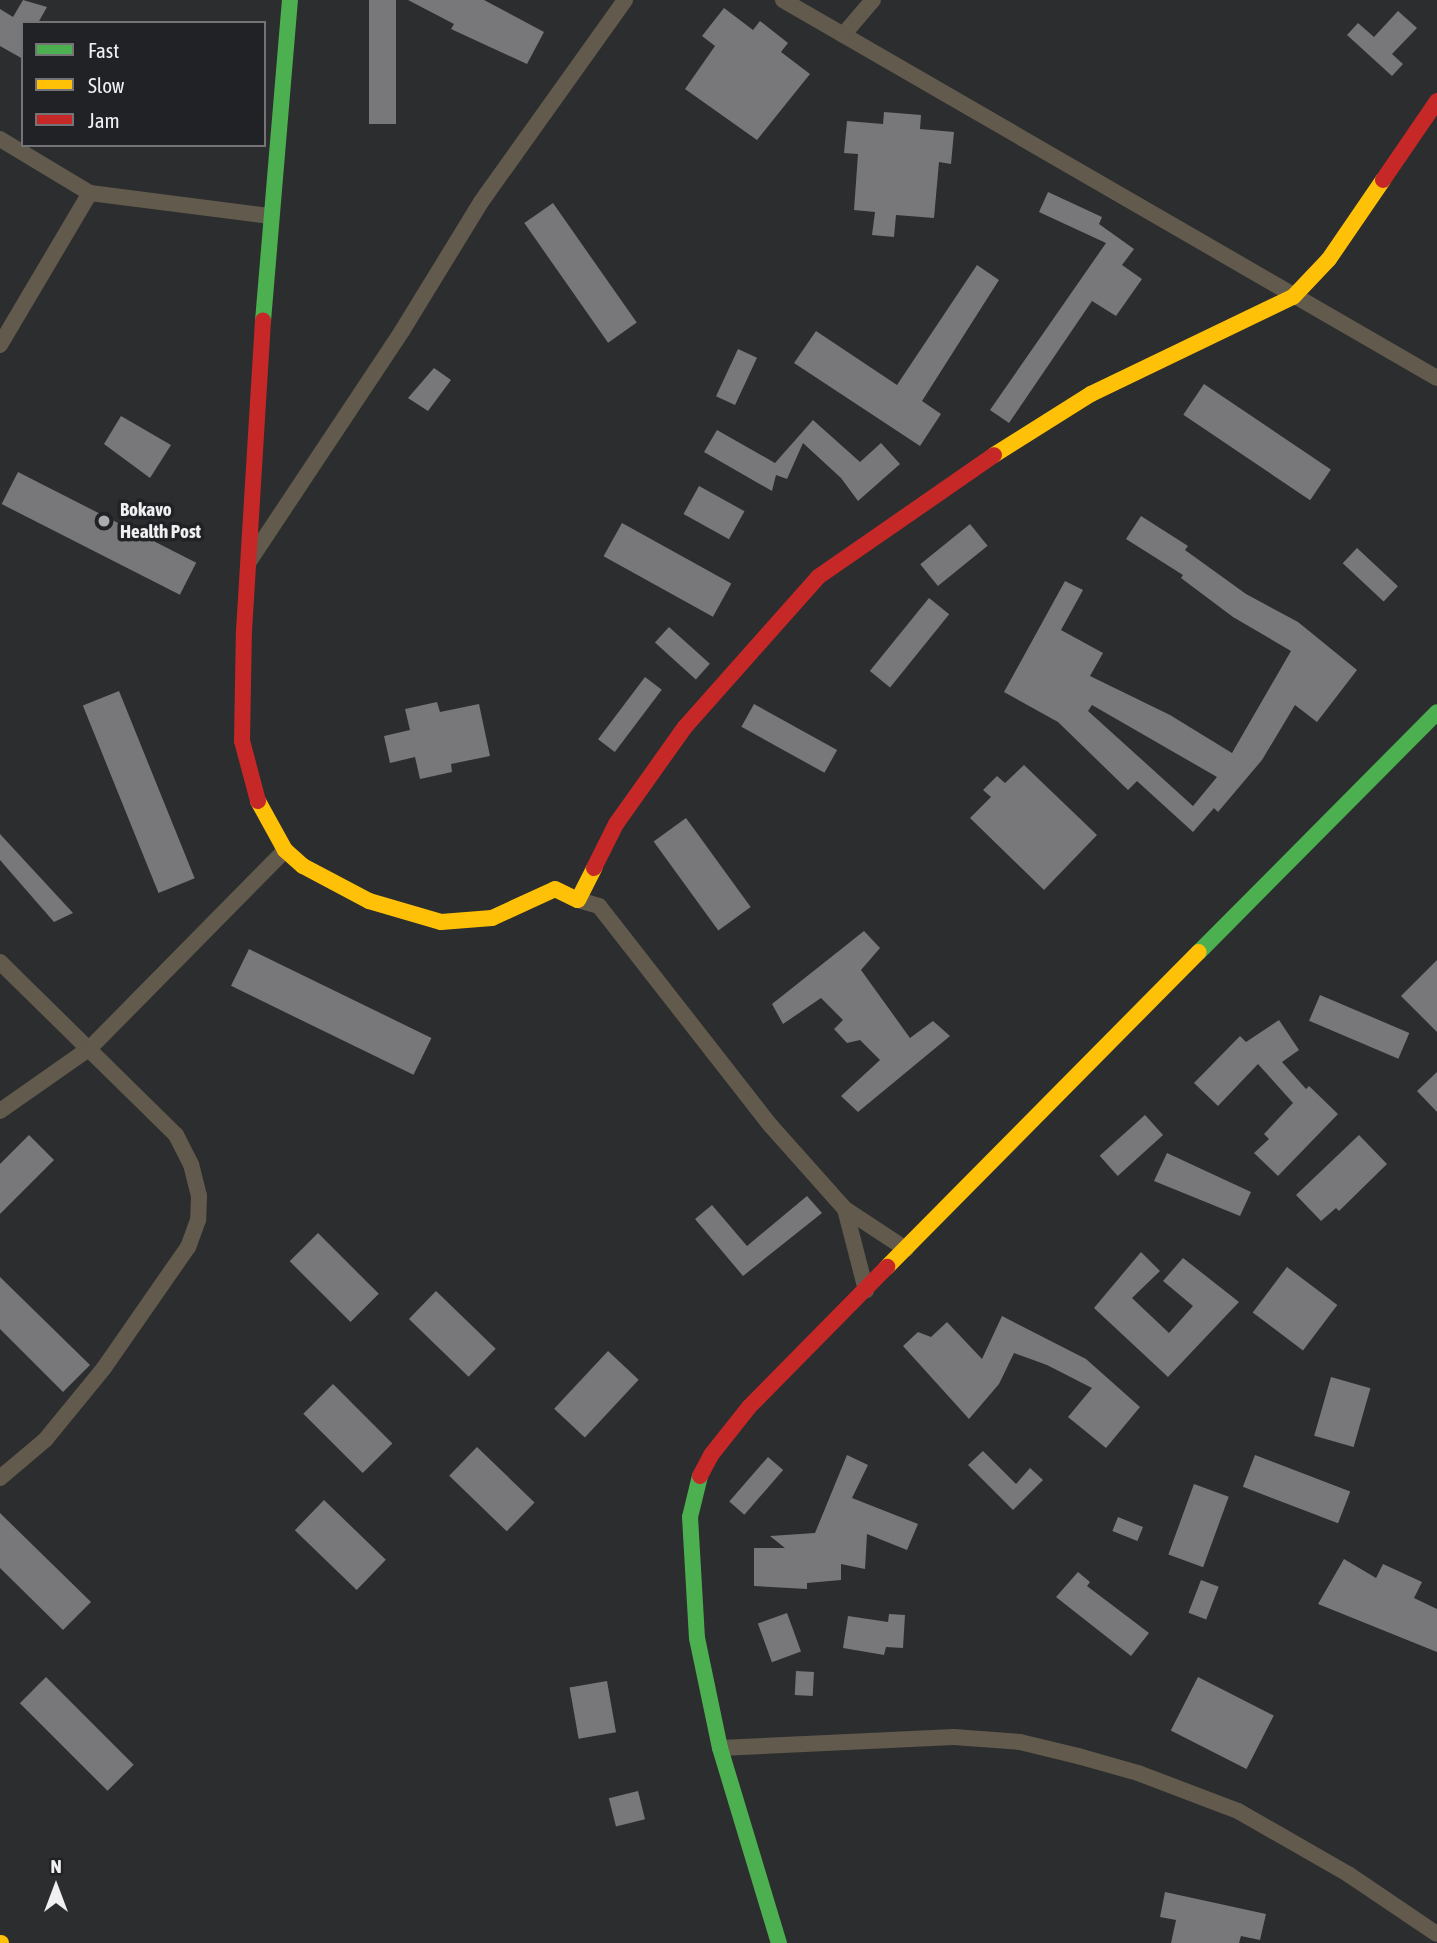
<!DOCTYPE html>
<style>
body{margin:0}
#map{position:relative;width:1437px;height:1943px;overflow:hidden;background:#2c2d2e;font-family:"Asap Condensed",sans-serif}
div>[style]{position:absolute}
[style*='--x']{left:calc(var(--x)*1px);top:calc(var(--y)*1px);width:calc(var(--w)*1px);rotate:calc(var(--a)*1deg)}
.building>*{inset:0;background:#78787a;transform-origin:0 0}
.street>*{height:16px;margin:-8px;padding:0 8px;transform-origin:8px;border-radius:8px;background:#625a4d}
.fast>*{height:16px;margin:-8px;padding:0 8px;transform-origin:8px;border-radius:8px;background:#4caf50}
.slow>*{height:16px;margin:-8px;padding:0 8px;transform-origin:8px;border-radius:8px;background:#ffc107}
.jam>*{height:16px;margin:-8px;padding:0 8px;transform-origin:8px;border-radius:8px;background:#c62828}
.dots>*{width:19px;height:19px;translate:-50% -50%;box-sizing:border-box;border:4px solid #212225;border-radius:50%}
span{translate:-50% -50%;white-space:nowrap;text-align:center;line-height:1.15;-webkit-text-stroke:7px #212225;paint-order:stroke}
.poi-label{font-size:19px;color:#f0f0f3;font-weight:700}
.left{translate:0 -50%;text-align:left}
.legend{position:absolute;left:21px;top:21px;width:245px;height:126px;box-sizing:border-box;background:#212225;border:2px solid #747477;margin:0;padding:9px 12px;list-style:none;font-size:21px;color:#f0f0f3}
.legend li{display:flex;align-items:center;gap:14px;height:35px}
.legend b{width:35px;border:2px solid #747477}
.north{position:absolute;left:21px;top:1852px;width:70px;height:70px;-webkit-text-stroke:5px #212225;paint-order:stroke;rotate:0deg;font-size:19px;font-weight:700;line-height:28px;text-align:center;color:#f0f0f3}
.north::after{content:'';display:block;margin:auto;width:24px;height:32px;background:#f0f0f3;clip-path:polygon(50% 0,100% 100%,50% 72%,0 100%)}
</style>
<div id="map">
<div class="building">
<i style="clip-path:polygon(23px 0,47px 7px,38px 23px,23px 23px,23px 59px,0 46px,0 9px,13px 17px)"></i>
<i style="left:369px;top:0;width:27px;height:124px"></i>
<i style="clip-path:polygon(408px 0,484px 0,544px 32px,527px 64px,451px 29px,454px 24px)"></i>
<i style="clip-path:polygon(724px 8px,753px 30px,760px 21px,788px 43px,781px 52px,810px 74px,757px 140px,685px 89px,715px 46px,702px 36px)"></i>
<i style="clip-path:polygon(1398px 11px,1417px 28px,1392px 54px,1403px 64px,1392px 76px,1347px 35px,1358px 23px,1374px 37px)"></i>
<i style="clip-path:polygon(884px 112px,921px 115px,920px 129px,954px 132px,951px 164px,939px 162px,934px 218px,896px 215px,894px 237px,872px 235px,875px 212px,854px 210px,858px 154px,844px 153px,847px 121px,883px 124px)"></i>
<i style="clip-path:polygon(1048px 192px,1102px 217px,1099px 224px,1134px 249px,1122px 265px,1142px 279px,1116px 316px,1092px 301px,1009px 423px,990px 410px,1106px 243px,1039px 212px)"></i>
<i style="left:553px;top:203px;width:146px;height:35px;rotate:55deg"></i>
<i style="clip-path:polygon(977px 265px,999px 280px,922px 401px,941px 414px,920px 446px,794px 363px,816px 331px,897px 385px)"></i>
<i style="left:738px;top:349px;width:21px;height:52px;rotate:25deg"></i>
<i style="clip-path:polygon(434px 368px,451px 380px,428px 411px,408px 398px)"></i>
<i style="left:1204px;top:384px;width:153px;height:37px;rotate:34deg"></i>
<i style="clip-path:polygon(121px 416px,171px 445px,150px 478px,104px 444px)"></i>
<i style="clip-path:polygon(813px 420px,860px 462px,881px 443px,900px 464px,858px 501px,841px 478px,803px 443px,787px 479px,776px 475px,772px 491px,704px 452px,717px 430px,775px 463px)"></i>
<i style="left:18px;top:472px;width:200px;height:36px;rotate:27deg"></i>
<i style="left:699px;top:486px;width:52px;height:32px;rotate:29deg"></i>
<i style="clip-path:polygon(evenodd,1141px 516px,1188px 546px,1185px 550px,1246px 594px,1298px 622px,1357px 670px,1317px 722px,1295px 705px,1262px 760px,1218px 812px,1214px 808px,1193px 832px,1137px 781px,1128px 790px,1058px 722px,1004px 692px,1065px 581px,1083px 590px,1061px 630px,1103px 653px,1090px 676px,1170px 715px,1232px 753px,1291px 651px,1233px 617px,1181px 578px,1183px 575px,1126px 539px,1141px 516px,1092px 705px,1217px 777px,1193px 806px,1088px 711px,1092px 705px)"></i>
<i style="left:622px;top:523px;width:125px;height:38px;rotate:29deg"></i>
<i style="left:970px;top:524px;width:28px;height:64px;rotate:51deg"></i>
<i style="left:1357px;top:548px;width:56px;height:21px;rotate:43deg"></i>
<i style="left:929px;top:598px;width:26px;height:94px;rotate:39deg"></i>
<i style="left:669px;top:627px;width:55px;height:21px;rotate:42deg"></i>
<i style="left:645px;top:677px;width:21px;height:78px;rotate:37deg"></i>
<i style="left:119px;top:691px;width:202px;height:39px;rotate:68deg"></i>
<i style="clip-path:polygon(437px 702px,440px 712px,479px 704px,490px 756px,451px 764px,452px 772px,420px 779px,415px 757px,390px 763px,384px 736px,410px 730px,405px 709px)"></i>
<i style="left:754px;top:704px;width:95px;height:26px;rotate:29deg"></i>
<i style="clip-path:polygon(1024px 765px,1097px 835px,1044px 890px,970px 818px,991px 797px,983px 790px,997px 776px,1005px 783px)"></i>
<i style="left:686px;top:818px;width:110px;height:40px;rotate:54deg"></i>
<i style="clip-path:polygon(0 834px,73px 913px,54px 922px,0 860px)"></i>
<i style="clip-path:polygon(864px 931px,880px 948px,861px 970px,910px 1038px,933px 1021px,950px 1036px,858px 1112px,841px 1096px,880px 1060px,860px 1040px,847px 1043px,834px 1029px,843px 1020px,821px 998px,783px 1024px,772px 1004px)"></i>
<i style="left:249px;top:949px;width:203px;height:41px;rotate:26deg"></i>
<i style="clip-path:polygon(1437px 960px,1437px 1032px,1401px 996px)"></i>
<i style="left:1320px;top:995px;width:97px;height:28px;rotate:23deg"></i>
<i style="clip-path:polygon(1279px 1020px,1299px 1050px,1282px 1062px,1306px 1089px,1309px 1086px,1338px 1114px,1278px 1176px,1254px 1153px,1269px 1139px,1264px 1134px,1293px 1103px,1258px 1064px,1218px 1106px,1194px 1083px,1240px 1036px,1246px 1042px)"></i>
<i style="clip-path:polygon(1437px 1072px,1437px 1112px,1417px 1091px)"></i>
<i style="left:1145px;top:1115px;width:27px;height:61px;rotate:48deg"></i>
<i style="clip-path:polygon(29px 1135px,54px 1160px,0 1214px,0 1164px)"></i>
<i style="clip-path:polygon(1359px 1135px,1387px 1164px,1339px 1211px,1336px 1208px,1321px 1221px,1296px 1195px)"></i>
<i style="clip-path:polygon(1167px 1153px,1251px 1192px,1240px 1216px,1154px 1181px)"></i>
<i style="clip-path:polygon(807px 1196px,822px 1213px,743px 1276px,695px 1219px,712px 1205px,747px 1246px)"></i>
<i style="left:318px;top:1233px;width:86px;height:40px;rotate:45deg"></i>
<i style="clip-path:polygon(1141px 1252px,1160px 1271px,1132px 1298px,1169px 1333px,1193px 1306px,1163px 1281px,1183px 1258px,1239px 1302px,1168px 1377px,1094px 1308px)"></i>
<i style="left:1287px;top:1267px;width:63px;height:57px;rotate:37deg"></i>
<i style="clip-path:polygon(0 1277px,90px 1365px,63px 1392px,0 1329px)"></i>
<i style="left:436px;top:1291px;width:83px;height:39px;rotate:44deg"></i>
<i style="clip-path:polygon(1002px 1316px,1086px 1359px,1140px 1407px,1106px 1448px,1068px 1417px,1092px 1388px,1047px 1365px,1014px 1353px,999px 1384px,969px 1419px,903px 1346px,918px 1332px,931px 1337px,947px 1322px,982px 1359px)"></i>
<i style="left:608px;top:1351px;width:42px;height:79px;rotate:43deg"></i>
<i style="left:1331px;top:1377px;width:41px;height:61px;rotate:16deg"></i>
<i style="left:333px;top:1384px;width:84px;height:42px;rotate:45deg"></i>
<i style="left:477px;top:1447px;width:80px;height:40px;rotate:44deg"></i>
<i style="clip-path:polygon(983px 1451px,1016px 1484px,1030px 1468px,1043px 1480px,1013px 1510px,968px 1465px)"></i>
<i style="clip-path:polygon(847px 1455px,868px 1465px,852px 1498px,918px 1524px,907px 1550px,867px 1534px,865px 1569px,841px 1564px,841px 1580px,807px 1583px,807px 1589px,754px 1586px,754px 1548px,785px 1548px,770px 1536px,815px 1533px)"></i>
<i style="left:1255px;top:1455px;width:102px;height:34px;rotate:21deg"></i>
<i style="left:768px;top:1457px;width:20px;height:59px;rotate:41deg"></i>
<i style="left:1194px;top:1484px;width:37px;height:75px;rotate:20deg"></i>
<i style="left:324px;top:1500px;width:86px;height:42px;rotate:44deg"></i>
<i style="clip-path:polygon(0 1513px,91px 1602px,63px 1630px,0 1568px)"></i>
<i style="left:1118px;top:1517px;width:27px;height:15px;rotate:22deg"></i>
<i style="clip-path:polygon(1344px 1559px,1376px 1578px,1383px 1564px,1422px 1582px,1414px 1598px,1437px 1609px,1437px 1652px,1318px 1604px)"></i>
<i style="clip-path:polygon(1078px 1572px,1090px 1582px,1087px 1586px,1149px 1633px,1131px 1656px,1056px 1597px)"></i>
<i style="left:1201px;top:1580px;width:19px;height:35px;rotate:21deg"></i>
<i style="left:787px;top:1613px;width:41px;height:31px;rotate:70deg"></i>
<i style="clip-path:polygon(889px 1614px,905px 1615px,903px 1648px,886px 1647px,884px 1655px,843px 1648px,848px 1616px,888px 1622px)"></i>
<i style="left:796px;top:1671px;width:18px;height:24px;rotate:3deg"></i>
<i style="left:46px;top:1677px;width:124px;height:37px;rotate:45deg"></i>
<i style="left:1198px;top:1677px;width:85px;height:60px;rotate:27deg"></i>
<i style="left:607px;top:1681px;width:52px;height:38px;rotate:80deg"></i>
<i style="left:638px;top:1791px;width:29px;height:30px;rotate:76deg"></i>
<i style="clip-path:polygon(1165px 1892px,1266px 1914px,1260px 1940px,1241px 1936px,1239px 1943px,1171px 1943px,1176px 1920px,1160px 1917px)"></i>
</div>
<div class="street">
<i style="--x:783;--y:0;--w:755;--a:30.03"></i>
<i style="--x:843;--y:35;--w:46;--a:-49.4"></i>
<i style="--x:0;--y:139;--w:105;--a:31"></i>
<i style="--x:90;--y:193;--w:181;--a:7.3"></i>
<i style="--x:0;--y:345;--w:177;--a:-59.4"></i>
<i style="--x:250;--y:560;--w:275;--a:-56.4"></i>
<i style="--x:402;--y:331;--w:151;--a:-58.5"></i>
<i style="--x:481;--y:202;--w:248;--a:-54.5"></i>
<i style="--x:578;--y:900;--w:22;--a:16"></i>
<i style="--x:599;--y:906;--w:279;--a:52"></i>
<i style="--x:771;--y:1126;--w:111;--a:48.3"></i>
<i style="--x:845;--y:1209;--w:73;--a:33.3"></i>
<i style="--x:0;--y:962;--w:247;--a:44.5"></i>
<i style="--x:176;--y:1135;--w:33;--a:63"></i>
<i style="--x:191;--y:1164;--w:33;--a:76"></i>
<i style="--x:199;--y:1196;--w:24;--a:92"></i>
<i style="--x:198;--y:1220;--w:29;--a:110"></i>
<i style="--x:188;--y:1247;--w:147;--a:124.8"></i>
<i style="--x:104;--y:1368;--w:93;--a:129.3"></i>
<i style="--x:45;--y:1440;--w:59;--a:139.8"></i>
<i style="--x:0;--y:1111;--w:110;--a:-35"></i>
<i style="--x:90;--y:1048;--w:278;--a:-45.4"></i>
<i style="--x:845;--y:1209;--w:84;--a:75.5"></i>
<i style="--x:720;--y:1748;--w:234;--a:-2.7"></i>
<i style="--x:954;--y:1737;--w:66;--a:4.3"></i>
<i style="--x:1020;--y:1742;--w:60;--a:13.6"></i>
<i style="--x:1078;--y:1756;--w:62;--a:15.8"></i>
<i style="--x:1138;--y:1773;--w:107;--a:20.8"></i>
<i style="--x:1238;--y:1811;--w:127;--a:29.8"></i>
<i style="--x:1348;--y:1874;--w:107;--a:34"></i>
</div>
<div class="fast">
<i style="--x:263;--y:321;--w:322;--a:-85.2"></i>
<i style="--x:1199;--y:952;--w:338;--a:-45.2"></i>
<i style="--x:700;--y:1476;--w:42;--a:103.7"></i>
<i style="--x:690;--y:1517;--w:121;--a:86.7"></i>
<i style="--x:697;--y:1638;--w:112;--a:78.2"></i>
<i style="--x:720;--y:1748;--w:204;--a:73.2"></i>
</div>
<div class="slow">
<i style="--x:994;--y:455;--w:115;--a:-32.2"></i>
<i style="--x:1091;--y:394;--w:224;--a:-25.7"></i>
<i style="--x:1293;--y:297;--w:52;--a:-46.5"></i>
<i style="--x:1329;--y:259;--w:96;--a:-55.6"></i>
<i style="--x:258;--y:801;--w:56;--a:61.1"></i>
<i style="--x:285;--y:850;--w:24;--a:42"></i>
<i style="--x:303;--y:866;--w:75;--a:27.9"></i>
<i style="--x:369;--y:901;--w:75;--a:16.3"></i>
<i style="--x:441;--y:922;--w:51;--a:-4.5"></i>
<i style="--x:492;--y:918;--w:69;--a:-24.7"></i>
<i style="--x:555;--y:889;--w:25;--a:26"></i>
<i style="--x:578;--y:900;--w:36;--a:-63"></i>
<i style="--x:887;--y:1267;--w:443;--a:-45.3"></i>
<i style="--x:0;--y:1943;--w:1;--a:0"></i>
</div>
<div class="jam">
<i style="--x:1383;--y:180;--w:96;--a:-55.6"></i>
<i style="--x:258;--y:801;--w:62;--a:-104.9"></i>
<i style="--x:242;--y:741;--w:110;--a:-89"></i>
<i style="--x:244;--y:631;--w:311;--a:-86.5"></i>
<i style="--x:594;--y:868;--w:49;--a:-63.4"></i>
<i style="--x:616;--y:824;--w:119;--a:-54.6"></i>
<i style="--x:685;--y:727;--w:200;--a:-48.4"></i>
<i style="--x:818;--y:577;--w:214;--a:-34.7"></i>
<i style="--x:700;--y:1476;--w:24;--a:-62"></i>
<i style="--x:711;--y:1455;--w:61;--a:-51.6"></i>
<i style="--x:749;--y:1407;--w:197;--a:-45.4"></i>
</div>
<div class="dots">
<i style="left:104px;top:521px;background:#abacae"></i>
</div>
<div class="poi-label">
<span class="left" style="left:120px;top:521px">Bokavo<br>Health Post</span>
</div>
<ul class="legend">
<li><b style="height:9px;background:#4caf50"></b>Fast</li>
<li><b style="height:9px;background:#ffc107"></b>Slow</li>
<li><b style="height:9px;background:#c62828"></b>Jam</li>
</ul>
<div class="north">N</div>
</div>
